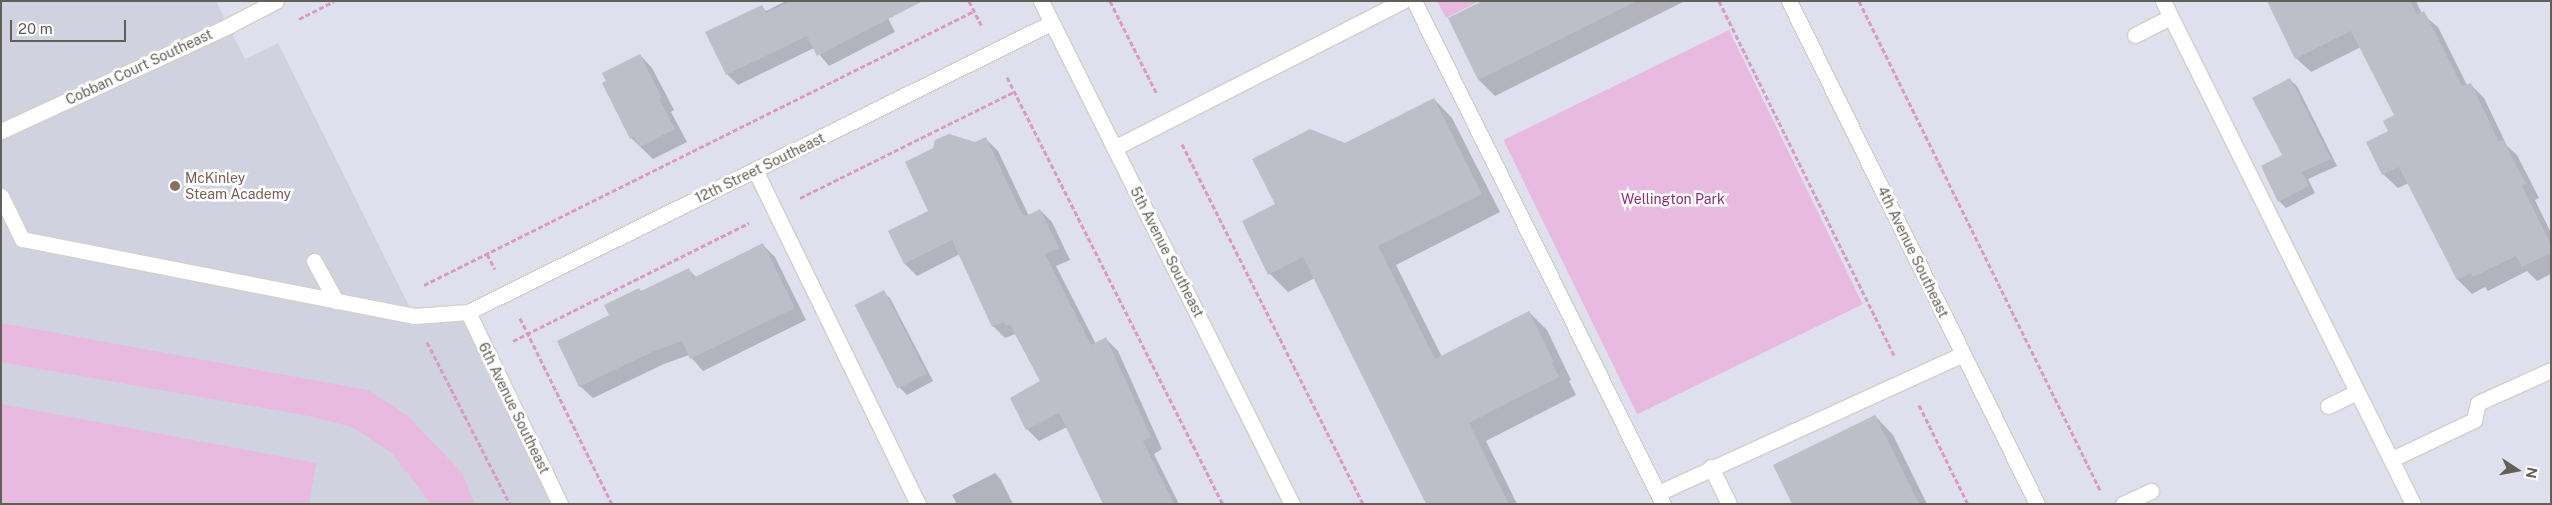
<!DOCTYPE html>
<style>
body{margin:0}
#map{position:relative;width:2552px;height:505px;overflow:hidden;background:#dfe0ed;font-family:"Public Sans",sans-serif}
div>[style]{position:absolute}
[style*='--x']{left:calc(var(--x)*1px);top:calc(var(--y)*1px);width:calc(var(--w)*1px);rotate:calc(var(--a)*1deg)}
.education>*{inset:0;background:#d0d2e0}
.green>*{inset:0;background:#e8b9e1;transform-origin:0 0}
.shadow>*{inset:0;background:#0003}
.building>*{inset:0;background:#bcbfc7;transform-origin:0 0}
.path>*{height:3px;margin-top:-1.5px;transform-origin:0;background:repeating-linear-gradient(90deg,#db9ac1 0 5px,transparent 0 7.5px)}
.roads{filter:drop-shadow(1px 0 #d1d0c9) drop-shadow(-1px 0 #d1d0c9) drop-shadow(0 1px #d1d0c9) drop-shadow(0 -1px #d1d0c9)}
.lane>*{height:15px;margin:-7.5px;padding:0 7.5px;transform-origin:7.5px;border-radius:7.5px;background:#fff}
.street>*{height:15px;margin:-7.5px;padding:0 7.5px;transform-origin:7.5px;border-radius:7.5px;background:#fff}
.dots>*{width:14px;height:14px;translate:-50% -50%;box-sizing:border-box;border:2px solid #fff;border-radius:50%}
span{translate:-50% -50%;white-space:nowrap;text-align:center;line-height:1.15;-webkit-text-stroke:5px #fff;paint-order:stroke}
.street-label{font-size:14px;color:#625f58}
.education-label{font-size:14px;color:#785e54}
.left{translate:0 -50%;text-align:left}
.park-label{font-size:14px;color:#8d2d7a}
.frame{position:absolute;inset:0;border:2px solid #625f58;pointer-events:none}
.north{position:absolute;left:2492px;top:445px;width:50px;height:50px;-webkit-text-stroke:4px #fff;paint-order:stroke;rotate:101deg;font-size:14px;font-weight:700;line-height:20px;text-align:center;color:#625f58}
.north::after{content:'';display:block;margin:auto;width:18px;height:22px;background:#625f58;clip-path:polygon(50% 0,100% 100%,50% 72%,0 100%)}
.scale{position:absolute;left:10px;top:20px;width:116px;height:22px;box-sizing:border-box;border:2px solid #625f58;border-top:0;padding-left:6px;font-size:15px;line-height:18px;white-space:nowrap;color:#625f58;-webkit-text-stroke:4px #fff;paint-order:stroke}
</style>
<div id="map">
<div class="education">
<i style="clip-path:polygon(1px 1px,216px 1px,245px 59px,278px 43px,414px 316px,468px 312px,560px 504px,1px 504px)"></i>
</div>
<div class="green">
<i style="clip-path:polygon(1437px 1px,1479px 1px,1446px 18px)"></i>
<i style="left:1729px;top:30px;width:305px;height:251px;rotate:64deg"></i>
<i style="clip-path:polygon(1px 323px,368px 390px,408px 416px,462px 473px,475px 504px,431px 504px,393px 454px,352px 427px,309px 416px,1px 362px)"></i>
<i style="clip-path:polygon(1px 404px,316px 463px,309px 504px,1px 504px)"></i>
</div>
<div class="shadow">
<i style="clip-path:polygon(786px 1px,901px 1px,886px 14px,895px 32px,829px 66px,814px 48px,738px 85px,727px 74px,761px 6px,766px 11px)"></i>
<i style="clip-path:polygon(1485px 1px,1685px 1px,1495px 96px,1479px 80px,1449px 19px)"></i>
<i style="clip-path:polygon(2268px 1px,2416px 1px,2422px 14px,2438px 27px,2467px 85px,2470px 84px,2484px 98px,2507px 146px,2517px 155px,2539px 198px,2535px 200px,2551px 233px,2551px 274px,2537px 281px,2527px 271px,2488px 291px,2485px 287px,2472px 294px,2458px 280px,2409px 183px,2398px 188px,2383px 174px,2389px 131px,2396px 116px,2361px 47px,2311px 72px,2296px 58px)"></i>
<i style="clip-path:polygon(640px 55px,652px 68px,674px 110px,671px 112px,687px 142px,653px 159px,631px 138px)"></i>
<i style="clip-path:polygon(2290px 80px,2297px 86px,2337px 166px,2308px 179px,2315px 193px,2286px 208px,2279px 201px)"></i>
<i style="clip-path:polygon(1434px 99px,1452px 118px,1500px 212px,1396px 265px,1442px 357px,1529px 312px,1547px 330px,1571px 380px,1569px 381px,1576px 395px,1486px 441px,1517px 504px,1428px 504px,1315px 278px,1288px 292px,1270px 274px,1243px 222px,1277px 205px,1345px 144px)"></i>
<i style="clip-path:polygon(986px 139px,998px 151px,1029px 216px,1040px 210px,1052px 222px,1070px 260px,1056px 266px,1096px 344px,1106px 339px,1118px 351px,1162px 449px,1154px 454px,1179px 504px,1105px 504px,1067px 427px,1039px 441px,1027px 429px,1041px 382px,1015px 334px,1005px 338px,993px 326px,960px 254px,917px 276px,905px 264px,889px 231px,930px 211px,975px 144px)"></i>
<i style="clip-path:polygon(762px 244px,775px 257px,806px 320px,703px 371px,689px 355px,664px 364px,593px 398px,580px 386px,611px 316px,642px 292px,689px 270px,696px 277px)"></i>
<i style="clip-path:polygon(883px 292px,890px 298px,933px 381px,907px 395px,900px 388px,857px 305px)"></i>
<i style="clip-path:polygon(1875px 416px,1893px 435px,1927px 504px,1794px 504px)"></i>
<i style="clip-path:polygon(995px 473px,1001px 480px,1013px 504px,957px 504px,952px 495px)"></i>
</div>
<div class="building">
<i style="clip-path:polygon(791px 1px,923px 1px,817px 56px,807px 36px,726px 75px,705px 32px,762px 5px,766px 13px)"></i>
<i style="clip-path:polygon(1482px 1px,1637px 1px,1478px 80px,1448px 18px)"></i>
<i style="clip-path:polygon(2267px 1px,2410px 1px,2417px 15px,2424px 11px,2462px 86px,2471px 83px,2499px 142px,2503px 140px,2526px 184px,2522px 186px,2551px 245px,2551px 253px,2522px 267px,2516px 256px,2473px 277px,2471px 273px,2457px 280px,2399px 167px,2382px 175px,2366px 142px,2388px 131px,2383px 121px,2394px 115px,2351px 31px,2295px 59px)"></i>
<i style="clip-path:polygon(640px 54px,662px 98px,659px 99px,675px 129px,640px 147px,634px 137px,630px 139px,602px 83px,606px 81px,602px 73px)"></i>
<i style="clip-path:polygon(2290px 78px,2331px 159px,2302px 172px,2309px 186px,2278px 202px,2261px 166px,2282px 155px,2252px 98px)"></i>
<i style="clip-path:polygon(1434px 98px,1482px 194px,1378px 246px,1435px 359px,1529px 311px,1554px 362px,1552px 363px,1559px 377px,1469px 423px,1509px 504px,1426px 504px,1303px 257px,1268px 275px,1242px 221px,1275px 204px,1252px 159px,1310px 129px,1345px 143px)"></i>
<i style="clip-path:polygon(949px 134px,975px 142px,986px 137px,1022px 214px,1026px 216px,1040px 209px,1059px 248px,1045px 254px,1091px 345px,1106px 337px,1151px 437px,1143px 441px,1174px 504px,1103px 504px,1059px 413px,1026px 430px,1010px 398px,1040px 381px,1010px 324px,1006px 326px,1003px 322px,992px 327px,952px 240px,904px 264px,888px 231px,928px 211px,905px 162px,933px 148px,935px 140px)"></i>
<i style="clip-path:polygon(763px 243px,795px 308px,690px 359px,682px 341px,652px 352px,579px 387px,557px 341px,609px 315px,604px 305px,639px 288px,641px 291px,689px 268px,693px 278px)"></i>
<i style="left:884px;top:290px;width:94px;height:33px;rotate:63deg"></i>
<i style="clip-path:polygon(1875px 415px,1919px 504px,1792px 504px,1773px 465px)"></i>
</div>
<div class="path">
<i style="--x:969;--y:1;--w:27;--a:63"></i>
<i style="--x:1110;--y:1;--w:104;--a:63.2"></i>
<i style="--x:1719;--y:1;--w:395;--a:63.7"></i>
<i style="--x:1859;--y:1;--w:545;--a:63.76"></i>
<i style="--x:299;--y:19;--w:39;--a:-27"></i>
<i style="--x:1007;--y:77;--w:479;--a:63.2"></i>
<i style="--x:1182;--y:144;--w:403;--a:63.3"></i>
<i style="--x:800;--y:198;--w:239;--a:-26.4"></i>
<i style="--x:487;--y:254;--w:17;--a:62"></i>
<i style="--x:424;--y:285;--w:614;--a:-26.48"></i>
<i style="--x:520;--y:318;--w:208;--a:63.7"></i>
<i style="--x:513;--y:341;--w:264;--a:-26.6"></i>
<i style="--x:427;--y:342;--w:182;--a:62.9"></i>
<i style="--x:1919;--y:405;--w:110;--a:63.7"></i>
</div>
<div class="roads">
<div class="lane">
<i style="--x:1414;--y:1;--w:561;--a:63.66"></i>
<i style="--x:2163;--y:1;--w:562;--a:63.57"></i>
<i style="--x:2135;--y:35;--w:39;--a:-27"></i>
<i style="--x:1114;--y:148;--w:323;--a:-27"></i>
<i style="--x:755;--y:170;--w:372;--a:64"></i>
<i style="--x:1;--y:196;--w:48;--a:64"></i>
<i style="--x:22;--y:239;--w:399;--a:11.1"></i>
<i style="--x:414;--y:316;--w:54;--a:-4.2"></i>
<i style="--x:314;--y:261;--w:46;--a:61.2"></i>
<i style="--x:2328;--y:406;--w:32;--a:-26"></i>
<i style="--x:2392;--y:459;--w:91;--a:-25.4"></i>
<i style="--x:2474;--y:420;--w:17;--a:-77"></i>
<i style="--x:2478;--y:403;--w:80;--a:-24.3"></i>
<i style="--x:1711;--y:467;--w:41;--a:64.1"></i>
<i style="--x:1658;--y:493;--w:335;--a:-24.5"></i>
<i style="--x:2123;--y:504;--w:31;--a:-25"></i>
</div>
<div class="street">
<i style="--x:1041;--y:1;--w:562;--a:63.48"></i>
<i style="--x:1789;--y:1;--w:561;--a:63.75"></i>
<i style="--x:1;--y:131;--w:250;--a:-24.8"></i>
<i style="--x:228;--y:26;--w:54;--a:-27.5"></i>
<i style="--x:560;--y:504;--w:213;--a:-115.6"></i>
<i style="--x:468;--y:312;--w:651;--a:-26.37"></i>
</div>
</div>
<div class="dots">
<i style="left:175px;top:186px;background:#8d6e63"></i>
</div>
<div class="street-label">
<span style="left:139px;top:67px;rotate:-25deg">Cobban Court Southeast</span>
<span style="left:760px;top:168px;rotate:-26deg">12th Street Southeast</span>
<span style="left:1167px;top:252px;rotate:63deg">5th Avenue Southeast</span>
<span style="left:1913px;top:252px;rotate:64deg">4th Avenue Southeast</span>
<span style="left:514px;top:408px;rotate:64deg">6th Avenue Southeast</span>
</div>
<div class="education-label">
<span class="left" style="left:185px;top:186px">McKinley<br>Steam Academy</span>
</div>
<div class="park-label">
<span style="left:1673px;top:199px">Wellington Park</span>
</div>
<div class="frame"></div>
<div class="north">N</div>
<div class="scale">20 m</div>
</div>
